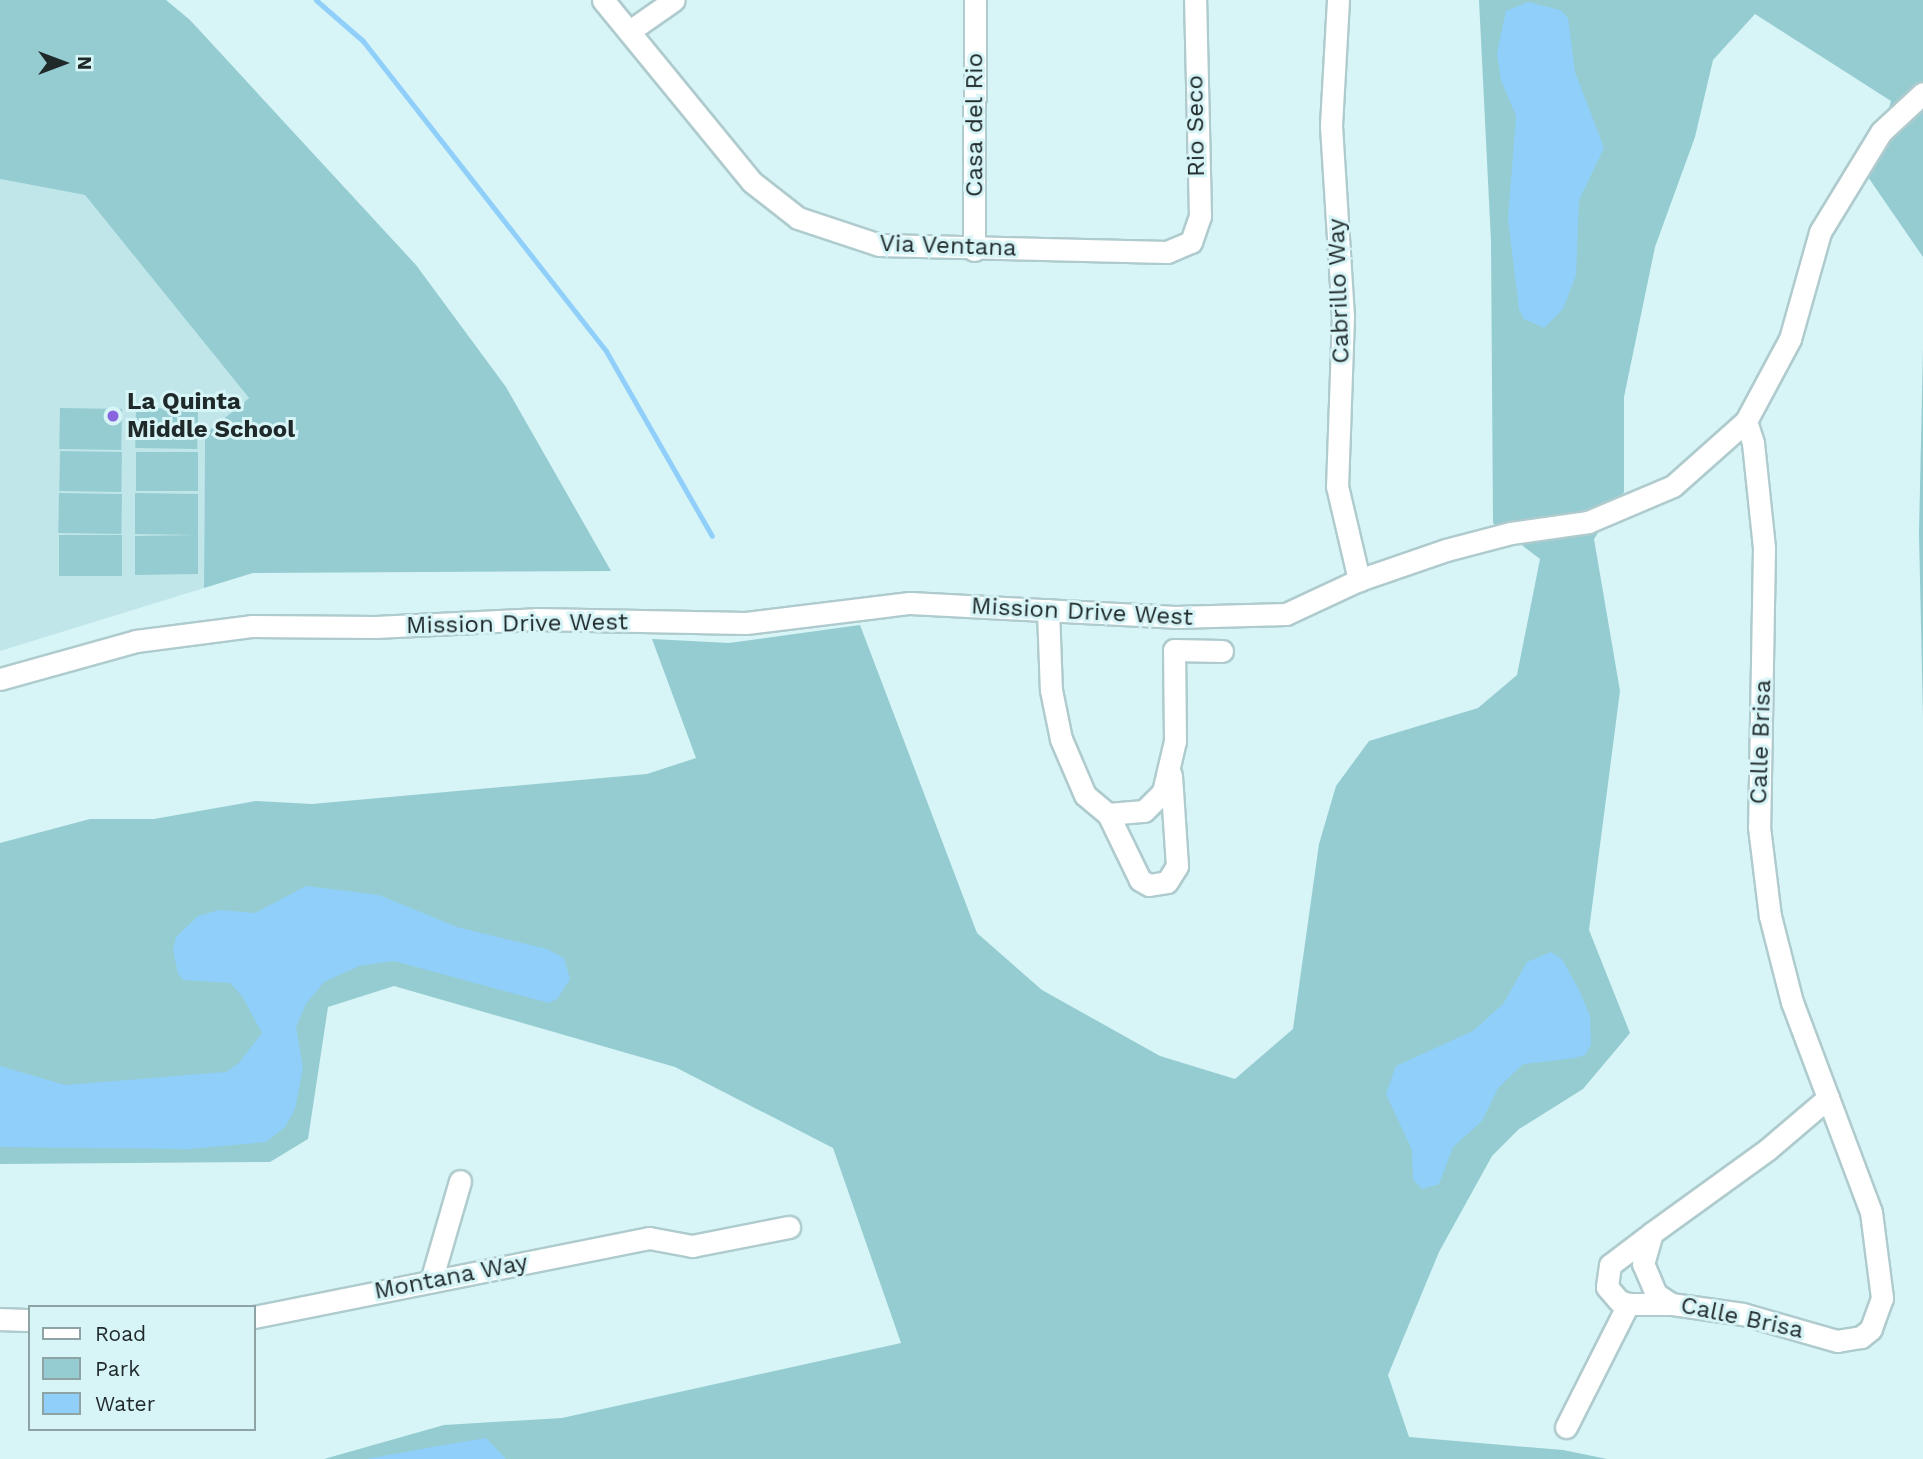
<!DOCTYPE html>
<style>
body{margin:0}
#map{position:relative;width:1923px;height:1459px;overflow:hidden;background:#d7f4f6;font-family:"Work Sans",sans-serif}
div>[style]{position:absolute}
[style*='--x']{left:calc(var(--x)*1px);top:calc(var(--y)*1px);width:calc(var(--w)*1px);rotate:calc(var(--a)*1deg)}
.built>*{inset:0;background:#c1e6e9}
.green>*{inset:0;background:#94ccd1;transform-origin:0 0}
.water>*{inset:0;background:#90cffa}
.stream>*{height:5px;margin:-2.5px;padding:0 2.5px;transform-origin:2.5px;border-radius:2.5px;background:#90cffa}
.roads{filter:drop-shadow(2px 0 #afcbcd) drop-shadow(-2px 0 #afcbcd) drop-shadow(0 2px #afcbcd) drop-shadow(0 -2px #afcbcd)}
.minor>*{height:21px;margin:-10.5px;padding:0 10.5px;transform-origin:10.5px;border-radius:10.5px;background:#fff}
.dots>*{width:19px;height:19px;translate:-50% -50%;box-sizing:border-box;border:4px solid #d7f4f6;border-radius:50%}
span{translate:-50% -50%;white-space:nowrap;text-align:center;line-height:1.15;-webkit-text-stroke:6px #d7f4f6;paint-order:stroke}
.street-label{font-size:24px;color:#1f292a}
.poi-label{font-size:24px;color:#1f292a;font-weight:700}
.left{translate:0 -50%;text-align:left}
.legend{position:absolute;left:28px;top:1305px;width:228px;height:126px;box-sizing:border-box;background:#d7f4f6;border:2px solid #8da3a4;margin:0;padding:9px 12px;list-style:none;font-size:21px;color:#1f292a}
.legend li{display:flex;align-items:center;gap:14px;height:35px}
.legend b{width:35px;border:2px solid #8da3a4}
.north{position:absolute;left:28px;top:28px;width:70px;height:70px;-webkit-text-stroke:5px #d7f4f6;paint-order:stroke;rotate:90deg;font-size:19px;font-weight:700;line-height:28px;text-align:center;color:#1f292a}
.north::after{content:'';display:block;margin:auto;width:24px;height:32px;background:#1f292a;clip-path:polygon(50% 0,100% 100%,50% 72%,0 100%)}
</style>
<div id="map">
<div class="built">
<i style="clip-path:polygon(0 179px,85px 195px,249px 398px,205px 434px,204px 588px,0 651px)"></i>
</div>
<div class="green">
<i style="clip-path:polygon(0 0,166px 0,190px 20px,416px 265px,506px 387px,611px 571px,253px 573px,204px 588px,205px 434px,249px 398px,85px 195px,0 179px)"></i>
<i style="clip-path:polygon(1479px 0,1923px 0,1923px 257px,1868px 177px,1891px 101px,1755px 14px,1713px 60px,1695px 137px,1655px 247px,1624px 397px,1624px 492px,1594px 539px,1620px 691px,1589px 930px,1630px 1033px,1583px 1089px,1519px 1129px,1492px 1156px,1439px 1252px,1388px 1375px,1409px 1437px,1563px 1450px,1607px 1459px,324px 1459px,444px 1425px,562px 1418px,901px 1343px,833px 1148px,675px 1067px,394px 986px,328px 1007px,308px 1139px,270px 1162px,0 1164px,0 843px,90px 819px,154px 819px,256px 801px,312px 804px,647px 774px,696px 758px,652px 639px,729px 643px,860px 625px,977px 933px,1042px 990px,1160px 1056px,1235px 1079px,1293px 1029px,1319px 844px,1336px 786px,1369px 741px,1478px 708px,1517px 675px,1540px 559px,1493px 523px,1491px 241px)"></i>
<i style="clip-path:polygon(1923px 349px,1923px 718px,1919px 533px)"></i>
<i style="left:60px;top:408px;width:62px;height:41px;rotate:1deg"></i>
<i style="left:136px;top:408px;width:62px;height:40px;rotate:1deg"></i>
<i style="left:60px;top:451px;width:62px;height:40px;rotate:1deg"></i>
<i style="left:136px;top:452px;width:62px;height:39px"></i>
<i style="left:59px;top:493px;width:63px;height:40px;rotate:1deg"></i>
<i style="clip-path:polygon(135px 493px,198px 494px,198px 574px,135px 575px,135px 536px,197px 535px,135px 534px)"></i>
<i style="left:59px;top:535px;width:63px;height:41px"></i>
</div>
<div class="water">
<i style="clip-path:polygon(1528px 2px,1560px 10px,1568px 18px,1575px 72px,1604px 148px,1579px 200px,1576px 275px,1563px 309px,1544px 328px,1524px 319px,1519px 309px,1508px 219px,1516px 116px,1501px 80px,1497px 53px,1506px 11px)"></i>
<i style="clip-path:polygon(306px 886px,379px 895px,457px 927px,547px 949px,564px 958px,570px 979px,557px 999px,549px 1003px,394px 961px,359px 966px,324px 982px,306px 1004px,296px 1027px,303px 1068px,295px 1109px,285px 1127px,266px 1142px,189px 1149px,0 1147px,0 1066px,65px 1085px,226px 1072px,239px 1063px,262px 1033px,242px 996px,230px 983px,184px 980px,178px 974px,173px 949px,176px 937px,198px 916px,220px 910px,255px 913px)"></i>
<i style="clip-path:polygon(1551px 952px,1562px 959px,1580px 992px,1590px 1016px,1591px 1045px,1585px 1055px,1575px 1058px,1523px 1064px,1498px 1088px,1482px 1121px,1453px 1147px,1439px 1184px,1422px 1189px,1413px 1179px,1412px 1150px,1386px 1094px,1396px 1066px,1473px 1031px,1503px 1004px,1527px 962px)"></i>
<i style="clip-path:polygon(486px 1438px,506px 1459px,367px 1459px,438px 1446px)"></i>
</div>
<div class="stream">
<i style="--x:316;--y:0;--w:62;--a:41.1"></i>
<i style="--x:363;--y:41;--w:394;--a:51.9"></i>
<i style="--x:606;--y:351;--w:213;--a:60.2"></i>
</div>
<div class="roads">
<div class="minor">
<i style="--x:603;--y:0;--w:235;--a:50.7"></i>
<i style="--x:752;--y:182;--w:58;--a:38"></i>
<i style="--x:798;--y:218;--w:85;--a:18.4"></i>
<i style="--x:879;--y:245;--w:288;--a:1.4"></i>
<i style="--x:1167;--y:252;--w:26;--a:-23"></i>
<i style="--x:1191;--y:242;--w:28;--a:-71"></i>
<i style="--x:1200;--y:216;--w:216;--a:-91.3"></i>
<i style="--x:1338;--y:0;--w:126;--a:93.2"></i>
<i style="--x:1331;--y:126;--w:190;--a:86.4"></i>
<i style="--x:1343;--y:316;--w:170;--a:92"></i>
<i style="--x:1337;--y:486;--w:97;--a:76.8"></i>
<i style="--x:631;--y:30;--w:52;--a:-34.9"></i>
<i style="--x:974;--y:250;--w:250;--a:-89.8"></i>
<i style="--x:1746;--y:421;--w:23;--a:72"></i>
<i style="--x:1753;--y:443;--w:106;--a:84"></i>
<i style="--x:1764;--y:548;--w:279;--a:91"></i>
<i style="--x:1759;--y:827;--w:90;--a:83"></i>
<i style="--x:1770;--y:916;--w:89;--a:75.7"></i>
<i style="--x:1792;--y:1002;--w:224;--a:69.4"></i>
<i style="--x:1871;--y:1212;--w:87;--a:82.7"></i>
<i style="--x:1882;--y:1298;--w:33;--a:110"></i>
<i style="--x:1871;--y:1329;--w:13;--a:141"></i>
<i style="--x:1861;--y:1337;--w:24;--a:171"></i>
<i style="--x:1837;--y:1341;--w:98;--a:-164"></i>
<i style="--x:1743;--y:1314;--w:73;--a:-172.1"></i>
<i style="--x:1671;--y:1304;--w:18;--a:-146"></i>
<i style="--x:1656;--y:1294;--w:33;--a:-113"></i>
<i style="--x:1643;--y:1264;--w:32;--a:-74"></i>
<i style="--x:1652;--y:1233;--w:143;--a:-35.9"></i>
<i style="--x:1768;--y:1149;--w:79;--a:-40.4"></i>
<i style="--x:1048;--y:610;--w:80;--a:87.9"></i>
<i style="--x:1051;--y:690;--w:50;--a:78.5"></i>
<i style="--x:1061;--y:739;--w:61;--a:66.8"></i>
<i style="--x:1085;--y:795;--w:30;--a:40"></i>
<i style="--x:1108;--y:814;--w:36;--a:-5"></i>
<i style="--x:1144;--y:811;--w:27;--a:-45"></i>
<i style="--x:1163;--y:792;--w:52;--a:-76.8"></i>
<i style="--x:1175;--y:741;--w:91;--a:-90.6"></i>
<i style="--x:1174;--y:650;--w:48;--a:1.2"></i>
<i style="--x:0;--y:679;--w:141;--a:-15.6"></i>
<i style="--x:136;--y:641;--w:116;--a:-7.4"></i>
<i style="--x:251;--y:626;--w:124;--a:0.5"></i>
<i style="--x:375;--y:627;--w:161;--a:-2.8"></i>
<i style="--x:536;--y:619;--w:210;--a:1.1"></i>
<i style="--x:746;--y:623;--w:165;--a:-7"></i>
<i style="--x:910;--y:603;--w:265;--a:3"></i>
<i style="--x:1175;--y:617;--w:111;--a:-1.5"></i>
<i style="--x:1286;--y:614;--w:81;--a:-25"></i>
<i style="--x:1359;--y:580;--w:92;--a:-19"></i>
<i style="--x:1446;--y:550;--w:67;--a:-14.7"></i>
<i style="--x:1511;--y:533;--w:78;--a:-8.1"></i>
<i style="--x:1588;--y:522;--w:92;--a:-23"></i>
<i style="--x:1673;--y:486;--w:98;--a:-41.7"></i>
<i style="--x:1746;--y:421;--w:93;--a:-61.8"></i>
<i style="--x:1790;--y:339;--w:111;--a:-74.3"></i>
<i style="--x:1820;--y:232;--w:117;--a:-58.6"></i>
<i style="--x:1881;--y:132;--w:57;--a:-42.9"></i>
<i style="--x:1108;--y:814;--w:73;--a:64.1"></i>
<i style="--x:1140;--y:880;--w:10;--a:29"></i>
<i style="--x:1149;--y:885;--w:18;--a:-9"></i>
<i style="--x:1167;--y:882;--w:19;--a:-58"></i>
<i style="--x:1177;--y:866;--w:91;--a:-93.8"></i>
<i style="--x:1652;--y:1233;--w:53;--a:142.7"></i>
<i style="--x:1610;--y:1265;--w:22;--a:98"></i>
<i style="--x:1607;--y:1287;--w:18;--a:49"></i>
<i style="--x:1619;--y:1301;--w:9;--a:18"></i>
<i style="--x:1628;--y:1304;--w:43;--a:0"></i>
<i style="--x:431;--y:1281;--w:104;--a:-73.8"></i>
<i style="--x:254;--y:1317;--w:403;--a:-11.3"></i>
<i style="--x:649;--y:1238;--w:44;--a:10.5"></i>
<i style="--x:692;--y:1246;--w:99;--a:-11.1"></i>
<i style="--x:0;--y:1319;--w:30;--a:2"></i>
<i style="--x:1566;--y:1427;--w:138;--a:-63.2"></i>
</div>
</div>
<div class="dots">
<i style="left:113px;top:416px;background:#8864df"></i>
</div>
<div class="street-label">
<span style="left:975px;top:125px;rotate:-90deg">Casa del Rio</span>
<span style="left:1196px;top:126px;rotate:-91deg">Rio Seco</span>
<span style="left:948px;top:246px;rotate:2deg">Via Ventana</span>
<span style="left:1339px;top:291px;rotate:-92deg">Cabrillo Way</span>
<span style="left:1082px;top:612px;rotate:3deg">Mission Drive West</span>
<span style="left:517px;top:624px;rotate:-1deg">Mission Drive West</span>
<span style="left:1761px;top:742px;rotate:-88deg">Calle Brisa</span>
<span style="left:451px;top:1277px;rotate:-11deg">Montana Way</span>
<span style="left:1742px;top:1318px;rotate:12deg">Calle Brisa</span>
</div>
<div class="poi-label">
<span class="left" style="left:127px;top:416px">La Quinta<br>Middle School</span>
</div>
<ul class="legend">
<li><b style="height:9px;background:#fff"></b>Road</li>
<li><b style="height:19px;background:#94ccd1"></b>Park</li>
<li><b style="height:19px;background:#90cffa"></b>Water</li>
</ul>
<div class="north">N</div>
</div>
